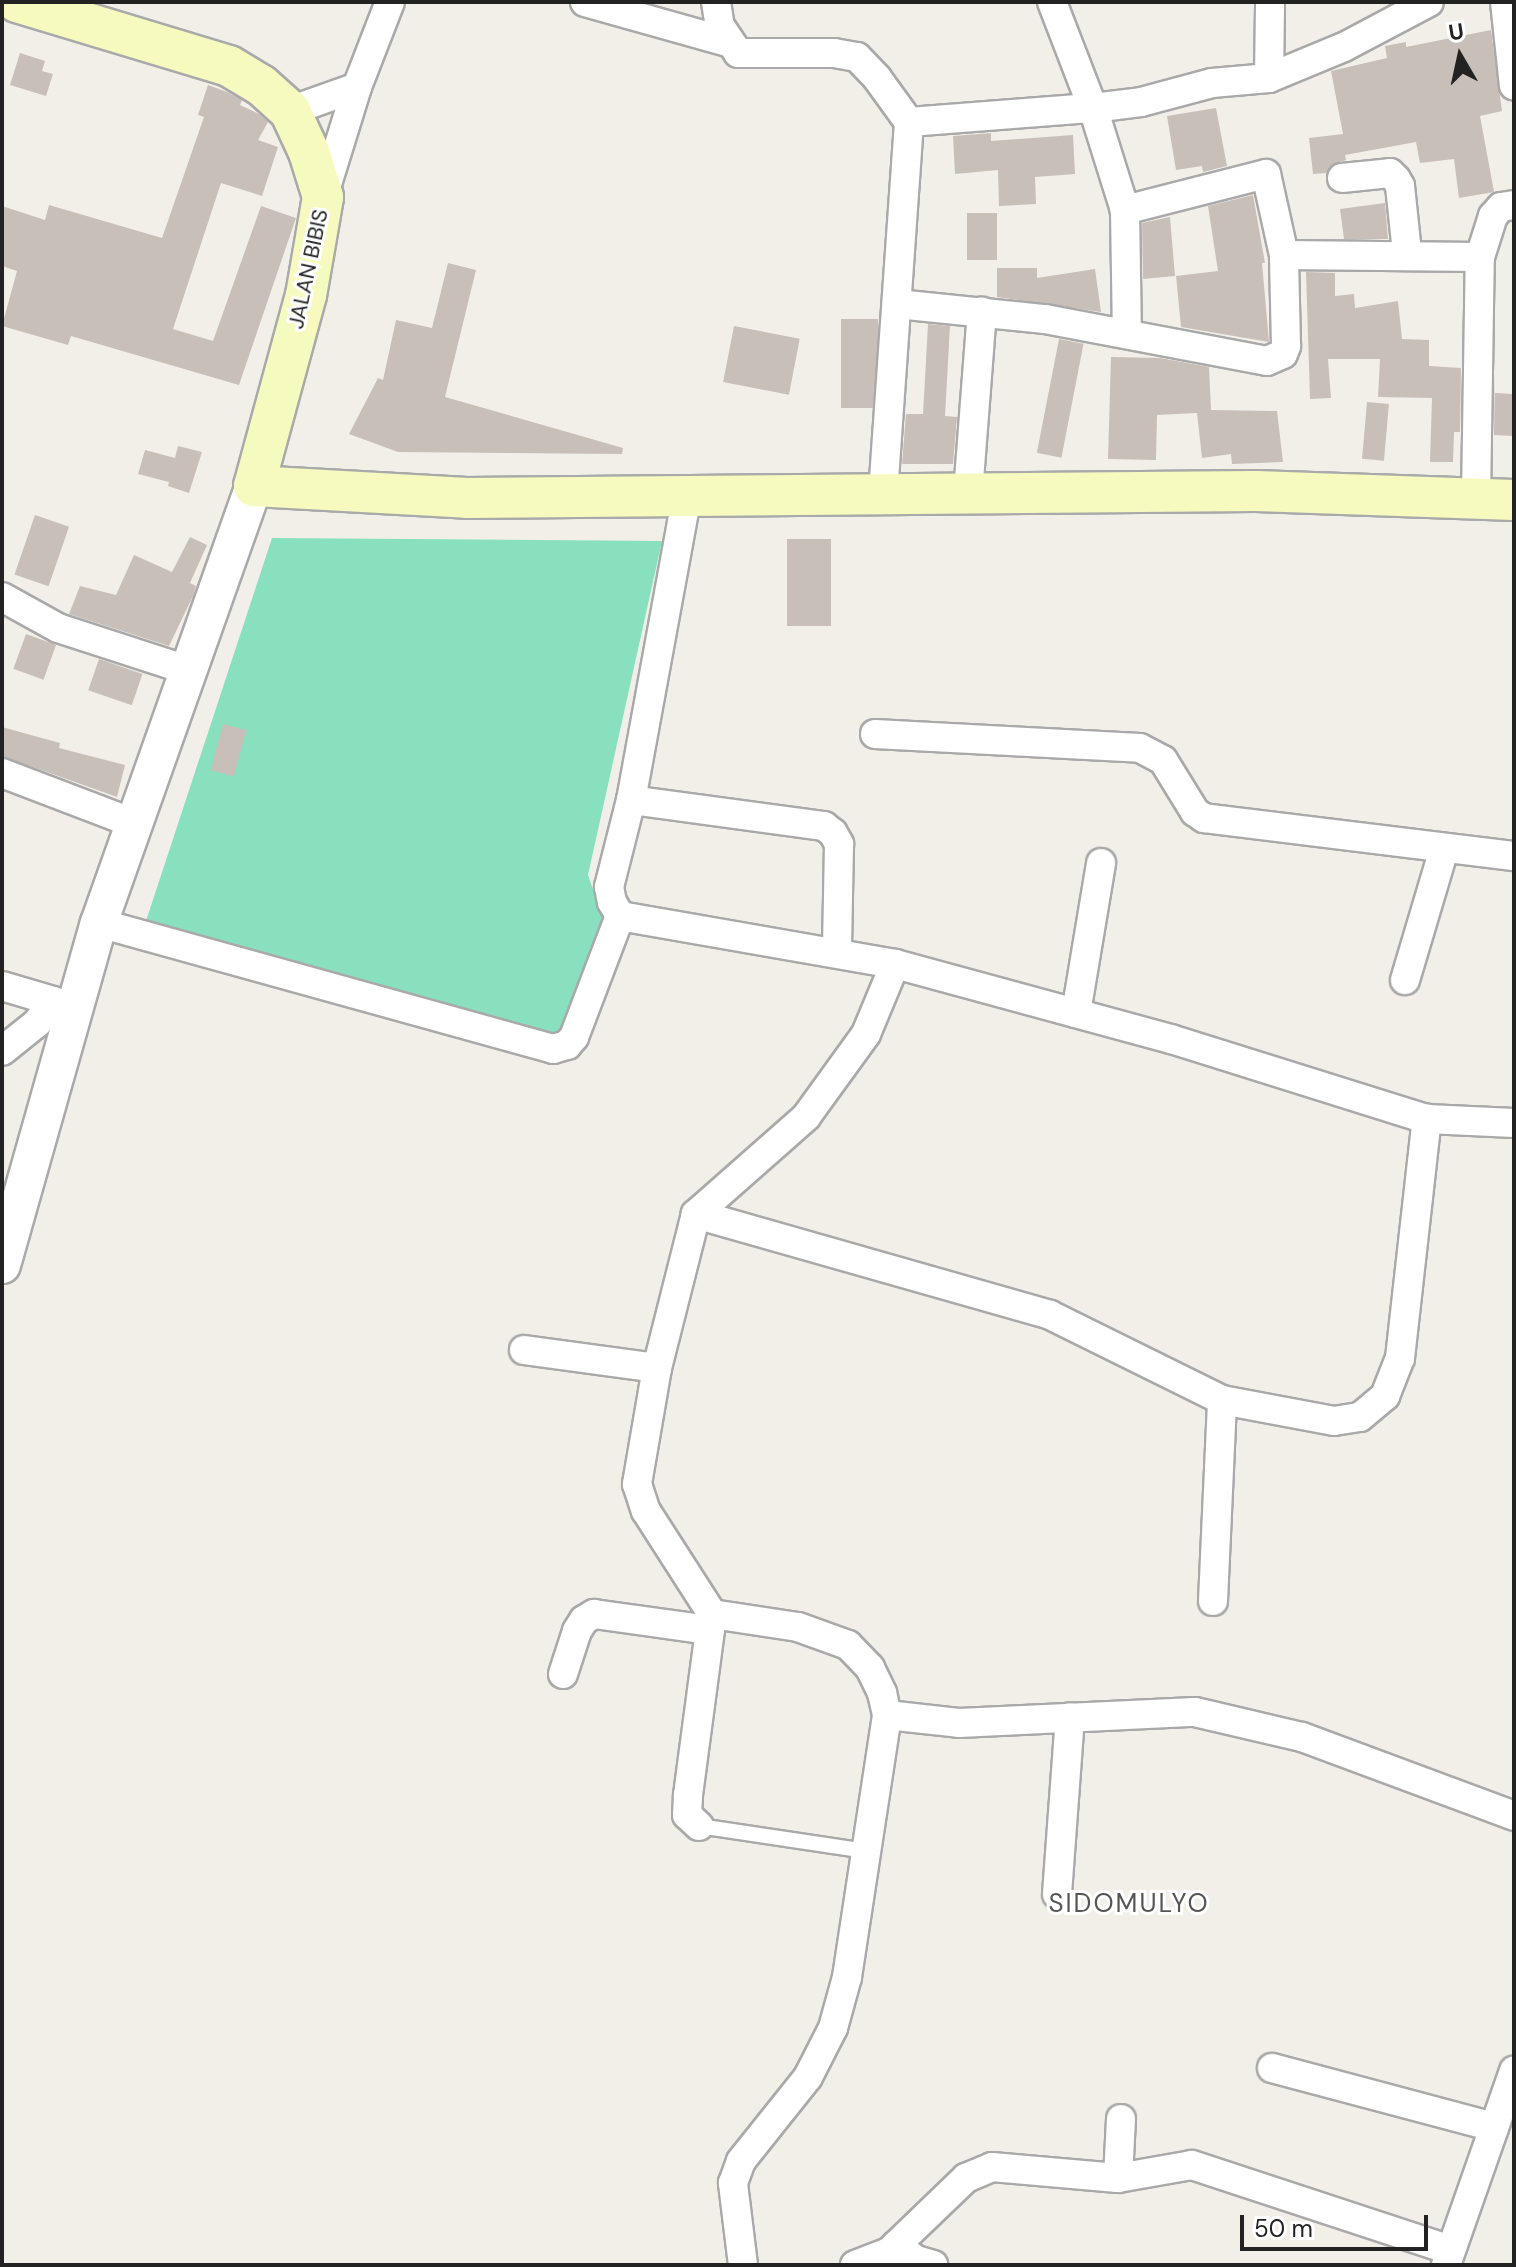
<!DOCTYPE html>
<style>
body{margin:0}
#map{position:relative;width:1516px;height:2267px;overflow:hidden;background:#f2efe9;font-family:"DM Sans",sans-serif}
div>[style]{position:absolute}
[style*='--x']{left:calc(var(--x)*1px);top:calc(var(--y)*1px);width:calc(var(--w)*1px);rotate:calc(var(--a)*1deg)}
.pitch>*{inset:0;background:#88e0be}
.building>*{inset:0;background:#c7bfb8;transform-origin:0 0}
.roads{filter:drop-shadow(2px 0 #a9a9a9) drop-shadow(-2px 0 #a9a9a9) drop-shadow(0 2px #a9a9a9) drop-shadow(0 -2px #a9a9a9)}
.service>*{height:14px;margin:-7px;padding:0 7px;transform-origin:7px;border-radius:7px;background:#fff}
.minor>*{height:28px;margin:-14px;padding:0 14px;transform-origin:14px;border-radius:14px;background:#fff}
.tertiary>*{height:36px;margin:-18px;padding:0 18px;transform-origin:18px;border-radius:18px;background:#fff}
.secondary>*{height:40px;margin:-20px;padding:0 20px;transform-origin:20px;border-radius:20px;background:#f7fabf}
span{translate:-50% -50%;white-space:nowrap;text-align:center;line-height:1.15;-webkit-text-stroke:6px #fff;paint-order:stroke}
.street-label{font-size:22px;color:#222}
.quarter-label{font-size:26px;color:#555;letter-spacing:2px}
.frame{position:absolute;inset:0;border:4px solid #222;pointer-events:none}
.north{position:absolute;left:1420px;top:16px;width:80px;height:80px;-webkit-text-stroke:6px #fff;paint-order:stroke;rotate:351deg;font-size:22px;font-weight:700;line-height:32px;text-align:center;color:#222}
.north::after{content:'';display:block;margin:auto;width:28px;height:36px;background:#222;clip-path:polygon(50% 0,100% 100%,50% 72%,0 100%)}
.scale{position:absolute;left:1240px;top:2215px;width:188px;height:36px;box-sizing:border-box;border:4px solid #222;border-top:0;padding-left:10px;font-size:24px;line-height:28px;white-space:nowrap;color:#222;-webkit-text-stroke:6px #fff;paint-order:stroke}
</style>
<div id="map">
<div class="pitch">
<i style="clip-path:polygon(272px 538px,662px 541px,588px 875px,608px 933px,575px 1042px,145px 924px)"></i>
</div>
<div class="building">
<i style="clip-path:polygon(1491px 30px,1502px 111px,1480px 116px,1494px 192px,1459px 198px,1454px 159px,1420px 163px,1416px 142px,1345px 155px,1346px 160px,1333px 164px,1326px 173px,1313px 174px,1309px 138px,1343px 134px,1331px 71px,1387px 58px,1385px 46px,1406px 42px,1406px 47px)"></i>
<i style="clip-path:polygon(20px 53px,45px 61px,42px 71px,53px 74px,46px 96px,10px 85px)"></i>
<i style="clip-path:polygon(208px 85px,227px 92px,242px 100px,240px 105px,259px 114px,268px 122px,258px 140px,278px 147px,262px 196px,221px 183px,173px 329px,213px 341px,261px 206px,296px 218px,239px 385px,71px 336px,68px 345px,2px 326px,17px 271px,2px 266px,2px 206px,45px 220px,49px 205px,162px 238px,204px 117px,198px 115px)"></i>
<i style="clip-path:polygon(1216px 108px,1227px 166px,1203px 172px,1202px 166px,1176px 170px,1167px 116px)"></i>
<i style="clip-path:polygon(991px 133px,991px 141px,1073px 135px,1075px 174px,1035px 177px,1036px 204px,999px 206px,998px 170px,955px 174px,953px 136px)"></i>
<i style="clip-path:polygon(1253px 195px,1265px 263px,1262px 263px,1269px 342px,1181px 327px,1176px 276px,1218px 271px,1208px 206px)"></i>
<i style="clip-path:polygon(1385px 203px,1388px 239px,1344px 239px,1340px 209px)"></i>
<i style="left:967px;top:213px;width:30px;height:47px"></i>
<i style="clip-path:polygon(1170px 217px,1175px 276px,1143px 279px,1142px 223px)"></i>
<i style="clip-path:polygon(448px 263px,476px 270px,445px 397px,623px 448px,622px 454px,398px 452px,349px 434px,378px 378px,383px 380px,396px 320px,432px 328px)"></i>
<i style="clip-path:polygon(997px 268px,1037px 268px,1037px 278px,1095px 269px,1101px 312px,997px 297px)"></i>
<i style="clip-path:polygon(1306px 272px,1335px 273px,1335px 296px,1354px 294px,1355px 308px,1398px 301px,1402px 339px,1429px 340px,1429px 366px,1461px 368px,1460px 432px,1454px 432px,1453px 462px,1430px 462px,1432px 398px,1378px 397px,1380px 359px,1328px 359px,1331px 398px,1310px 399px)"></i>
<i style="left:841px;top:319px;width:37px;height:89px"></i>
<i style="clip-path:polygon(928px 324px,950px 326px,945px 416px,957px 417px,953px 464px,902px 464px,906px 414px,923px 414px)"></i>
<i style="left:734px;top:326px;width:67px;height:57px;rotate:11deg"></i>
<i style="left:1059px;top:339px;width:25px;height:116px;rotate:11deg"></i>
<i style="clip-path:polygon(1111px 357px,1160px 358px,1209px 367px,1211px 410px,1277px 411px,1283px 462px,1232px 464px,1231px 454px,1202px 458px,1197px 413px,1157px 415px,1156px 460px,1108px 459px)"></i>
<i style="clip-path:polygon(1495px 371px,1495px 393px,1514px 394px,1514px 436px,1494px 435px)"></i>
<i style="left:1367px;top:402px;width:22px;height:57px;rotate:5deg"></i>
<i style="clip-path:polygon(178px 446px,202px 452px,189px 493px,168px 486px,169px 482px,138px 474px,145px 450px,175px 458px)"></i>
<i style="left:35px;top:515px;width:36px;height:63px;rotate:19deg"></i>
<i style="clip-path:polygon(190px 537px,207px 545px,190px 583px,196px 586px,193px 596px,169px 646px,69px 614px,80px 586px,116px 595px,134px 555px,172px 572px)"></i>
<i style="left:787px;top:539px;width:44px;height:87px"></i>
<i style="left:26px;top:634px;width:32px;height:37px;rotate:20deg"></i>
<i style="left:99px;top:659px;width:46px;height:33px;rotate:19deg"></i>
<i style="left:223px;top:724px;width:24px;height:48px;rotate:15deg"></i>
<i style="clip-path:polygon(2px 727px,60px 743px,59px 748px,125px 765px,117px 797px,2px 756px)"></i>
</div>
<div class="roads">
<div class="service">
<i style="--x:699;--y:1826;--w:169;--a:8.5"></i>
</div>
<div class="minor">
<i style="--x:585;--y:2;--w:148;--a:15.7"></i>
<i style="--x:716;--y:2;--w:24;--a:81"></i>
<i style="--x:720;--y:26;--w:32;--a:56"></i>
<i style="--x:738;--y:53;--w:96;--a:0"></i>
<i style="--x:834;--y:53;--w:23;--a:10"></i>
<i style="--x:857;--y:57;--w:29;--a:46"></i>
<i style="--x:877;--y:78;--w:54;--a:54"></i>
<i style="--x:909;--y:122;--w:185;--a:-4.4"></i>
<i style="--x:1093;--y:108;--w:48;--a:-7.1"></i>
<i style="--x:1141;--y:102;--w:73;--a:-15"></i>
<i style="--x:1212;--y:83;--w:57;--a:-5"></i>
<i style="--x:1269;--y:78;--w:81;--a:-22.5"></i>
<i style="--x:1344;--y:47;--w:96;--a:-27.9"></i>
<i style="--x:1052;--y:2;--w:114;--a:68.9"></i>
<i style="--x:1093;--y:108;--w:107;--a:72.6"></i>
<i style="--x:1125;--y:210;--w:122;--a:89.1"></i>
<i style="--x:1505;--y:2;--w:84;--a:83.9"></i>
<i style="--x:1269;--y:78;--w:76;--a:-89.2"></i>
<i style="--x:290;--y:111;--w:71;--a:-19.7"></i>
<i style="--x:357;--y:87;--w:91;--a:-68.8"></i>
<i style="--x:1342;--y:178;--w:48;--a:-5.9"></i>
<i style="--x:1390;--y:173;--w:8;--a:45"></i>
<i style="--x:1396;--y:179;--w:8;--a:60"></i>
<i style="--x:1400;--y:186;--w:67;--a:84"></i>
<i style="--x:323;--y:197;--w:115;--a:-72.8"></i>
<i style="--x:1284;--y:255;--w:196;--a:0.6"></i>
<i style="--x:1480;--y:257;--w:43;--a:-72.4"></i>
<i style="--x:1493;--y:216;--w:12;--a:-48"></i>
<i style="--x:1501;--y:207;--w:13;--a:-9"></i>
<i style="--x:897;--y:304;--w:149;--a:5.8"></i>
<i style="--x:1045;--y:319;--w:226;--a:10.7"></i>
<i style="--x:1267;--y:361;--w:17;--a:-24"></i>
<i style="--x:1283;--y:354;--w:9;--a:-69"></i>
<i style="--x:1286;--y:346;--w:91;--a:-91.3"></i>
<i style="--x:1284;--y:255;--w:83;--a:-102.5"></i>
<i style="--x:1266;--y:174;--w:146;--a:165.7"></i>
<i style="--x:968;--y:493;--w:182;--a:-85.6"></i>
<i style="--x:883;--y:494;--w:373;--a:-86"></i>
<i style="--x:687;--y:495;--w:310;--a:100.4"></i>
<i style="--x:631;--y:800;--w:90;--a:104.2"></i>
<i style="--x:609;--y:887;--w:15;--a:79"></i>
<i style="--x:612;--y:902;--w:16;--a:60"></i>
<i style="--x:620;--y:916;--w:279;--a:9.9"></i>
<i style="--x:895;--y:964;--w:286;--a:15.2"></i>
<i style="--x:1171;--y:1039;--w:268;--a:17.4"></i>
<i style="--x:1427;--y:1119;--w:87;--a:2.6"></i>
<i style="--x:1476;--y:499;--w:242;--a:-89.1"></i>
<i style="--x:2;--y:597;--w:64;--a:29"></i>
<i style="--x:58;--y:628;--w:136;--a:18"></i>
<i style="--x:875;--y:734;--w:265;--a:3"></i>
<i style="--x:1140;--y:748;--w:26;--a:28"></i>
<i style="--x:1163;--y:760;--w:61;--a:58.4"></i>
<i style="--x:1195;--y:812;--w:11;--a:34"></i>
<i style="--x:1204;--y:818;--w:312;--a:7"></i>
<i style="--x:2;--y:773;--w:140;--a:20.9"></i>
<i style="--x:631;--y:800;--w:195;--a:7.7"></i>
<i style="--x:824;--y:826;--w:11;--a:38"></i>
<i style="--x:833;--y:833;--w:13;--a:61"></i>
<i style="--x:839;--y:844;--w:108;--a:91.1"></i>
<i style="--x:99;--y:923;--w:471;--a:15.5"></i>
<i style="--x:553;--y:1049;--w:15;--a:-16"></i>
<i style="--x:567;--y:1045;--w:11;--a:-49"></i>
<i style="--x:574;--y:1037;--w:129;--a:-69.2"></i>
<i style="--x:895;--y:964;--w:76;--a:112.5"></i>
<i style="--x:866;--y:1034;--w:102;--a:125.9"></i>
<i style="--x:806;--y:1117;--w:147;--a:138.6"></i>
<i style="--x:696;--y:1214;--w:159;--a:104.2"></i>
<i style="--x:657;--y:1368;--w:118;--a:99.8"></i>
<i style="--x:637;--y:1484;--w:28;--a:72"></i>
<i style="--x:646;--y:1511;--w:122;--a:57.3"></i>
<i style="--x:712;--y:1614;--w:87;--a:8.6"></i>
<i style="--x:798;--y:1627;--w:53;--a:19.8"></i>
<i style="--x:848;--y:1645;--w:32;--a:46"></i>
<i style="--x:870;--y:1668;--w:28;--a:64"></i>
<i style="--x:882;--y:1693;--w:23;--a:77"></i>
<i style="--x:887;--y:1715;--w:72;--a:6.3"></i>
<i style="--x:959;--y:1723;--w:236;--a:-2.7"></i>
<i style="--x:1195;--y:1712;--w:110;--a:13.2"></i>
<i style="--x:1302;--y:1737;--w:226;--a:20.4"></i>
<i style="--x:1405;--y:980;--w:137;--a:-73.4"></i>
<i style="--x:2;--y:986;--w:53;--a:16.4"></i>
<i style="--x:1076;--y:1013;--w:152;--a:-80.5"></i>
<i style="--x:2;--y:1051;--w:45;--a:-38.7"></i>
<i style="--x:37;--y:1023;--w:27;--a:-54"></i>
<i style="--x:53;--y:1001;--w:23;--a:23"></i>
<i style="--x:696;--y:1214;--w:368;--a:15.9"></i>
<i style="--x:1050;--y:1315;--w:192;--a:26.3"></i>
<i style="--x:1222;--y:1400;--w:114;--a:10.6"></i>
<i style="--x:1334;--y:1421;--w:26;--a:-9"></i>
<i style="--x:1360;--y:1417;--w:33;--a:-40"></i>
<i style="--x:1385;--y:1396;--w:41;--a:-68.5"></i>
<i style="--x:1400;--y:1358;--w:241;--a:-83.6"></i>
<i style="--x:524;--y:1350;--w:134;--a:7.7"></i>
<i style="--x:1213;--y:1601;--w:201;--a:-87.4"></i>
<i style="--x:563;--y:1674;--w:45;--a:-72"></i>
<i style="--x:577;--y:1631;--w:13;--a:-58"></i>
<i style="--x:584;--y:1620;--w:12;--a:-31"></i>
<i style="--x:594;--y:1614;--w:117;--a:7.9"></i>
<i style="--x:699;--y:1826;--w:16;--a:-137"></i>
<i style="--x:687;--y:1815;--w:20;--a:-87"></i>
<i style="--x:688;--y:1795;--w:183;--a:-82.4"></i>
<i style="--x:1057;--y:1894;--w:177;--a:-85.8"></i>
<i style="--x:1272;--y:2068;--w:230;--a:14.9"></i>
<i style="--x:1118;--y:2178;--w:59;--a:-87.1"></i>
<i style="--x:896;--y:2245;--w:25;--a:37"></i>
<i style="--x:916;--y:2260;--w:18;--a:16"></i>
<i style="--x:743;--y:2265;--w:83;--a:-97"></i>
<i style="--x:733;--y:2183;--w:23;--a:-70"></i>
<i style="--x:741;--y:2161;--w:107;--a:-51.4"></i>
<i style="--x:808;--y:2077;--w:55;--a:-63"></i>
<i style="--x:833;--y:2028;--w:53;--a:-74.6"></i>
<i style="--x:847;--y:1977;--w:265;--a:-81.3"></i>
<i style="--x:855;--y:2265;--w:36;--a:-21"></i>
<i style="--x:889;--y:2252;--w:107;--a:-43.9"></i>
<i style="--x:966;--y:2178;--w:28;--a:-23"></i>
<i style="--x:992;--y:2167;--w:126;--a:5"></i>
<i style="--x:1118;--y:2178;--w:75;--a:-10"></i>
<i style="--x:1192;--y:2165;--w:272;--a:18.2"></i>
<i style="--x:1446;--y:2265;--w:206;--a:-70.7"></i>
</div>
<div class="tertiary">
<i style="--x:2;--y:1265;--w:355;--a:-74.2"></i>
<i style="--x:99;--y:923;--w:464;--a:-70.5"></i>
</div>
<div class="secondary">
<i style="--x:17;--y:2;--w:221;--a:16.8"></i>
<i style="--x:229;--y:66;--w:37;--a:31"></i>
<i style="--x:261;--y:85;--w:39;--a:42"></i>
<i style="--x:290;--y:111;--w:45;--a:65.1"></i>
<i style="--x:309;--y:152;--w:47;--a:72.7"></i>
<i style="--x:323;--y:197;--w:99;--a:99.8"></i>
<i style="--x:306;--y:295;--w:198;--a:105.2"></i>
<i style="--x:254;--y:486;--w:213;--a:3.2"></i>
<i style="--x:467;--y:498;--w:789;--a:-0.51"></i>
<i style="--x:1256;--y:491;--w:258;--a:2"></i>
</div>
</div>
<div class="street-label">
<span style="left:308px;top:269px;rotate:-78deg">JALAN BIBIS</span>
</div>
<div class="quarter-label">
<span style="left:1129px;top:1904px">SIDOMULYO</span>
</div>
<div class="frame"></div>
<div class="north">U</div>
<div class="scale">50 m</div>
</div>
